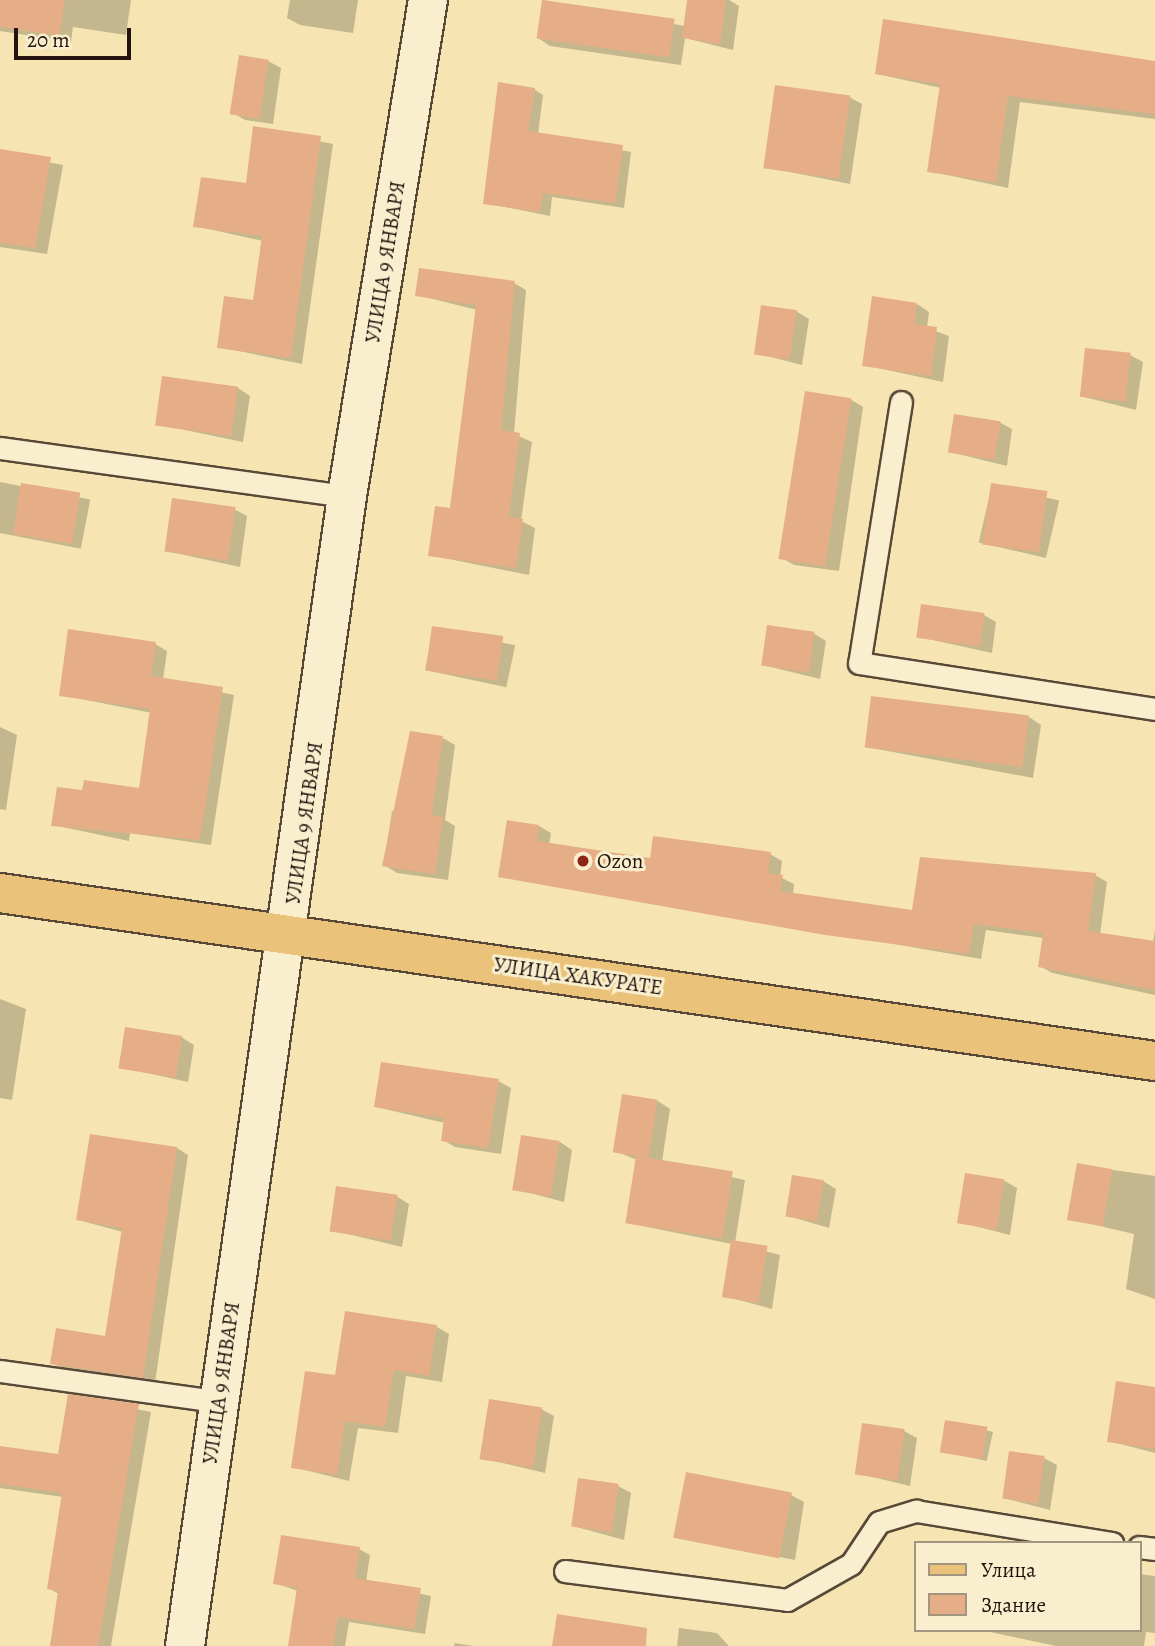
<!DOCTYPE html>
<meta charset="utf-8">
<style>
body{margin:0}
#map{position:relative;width:1155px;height:1646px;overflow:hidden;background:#f6e5b2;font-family:Alegreya,serif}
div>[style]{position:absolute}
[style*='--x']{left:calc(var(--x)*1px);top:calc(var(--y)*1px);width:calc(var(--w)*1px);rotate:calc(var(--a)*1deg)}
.shadow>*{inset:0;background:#0003;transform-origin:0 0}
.building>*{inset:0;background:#e6ae86;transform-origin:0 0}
.roads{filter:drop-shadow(2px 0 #584837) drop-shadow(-2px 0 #584837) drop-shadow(0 2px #584837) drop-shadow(0 -2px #584837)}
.service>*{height:21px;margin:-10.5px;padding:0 10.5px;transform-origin:10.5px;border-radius:10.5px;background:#f9eecd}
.minor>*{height:38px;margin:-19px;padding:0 19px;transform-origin:19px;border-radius:19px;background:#f9eecd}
.primary>*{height:38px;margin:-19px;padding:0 19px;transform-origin:19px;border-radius:19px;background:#ebc279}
.dots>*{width:19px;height:19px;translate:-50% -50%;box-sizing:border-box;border:4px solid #f9eecd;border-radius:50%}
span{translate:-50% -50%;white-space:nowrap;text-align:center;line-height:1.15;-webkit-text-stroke:6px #f9eecd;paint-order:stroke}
.street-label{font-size:21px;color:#23130e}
.poi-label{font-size:21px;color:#23130e}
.left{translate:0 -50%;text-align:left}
.legend{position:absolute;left:914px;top:1541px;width:228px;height:91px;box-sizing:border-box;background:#f9eecd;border:2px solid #a39681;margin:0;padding:9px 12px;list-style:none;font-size:21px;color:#23130e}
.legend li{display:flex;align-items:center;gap:14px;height:35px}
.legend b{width:35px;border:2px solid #a39681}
.scale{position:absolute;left:14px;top:28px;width:117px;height:32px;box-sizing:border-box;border:4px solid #23130e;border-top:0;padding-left:9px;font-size:21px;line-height:24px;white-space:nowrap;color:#23130e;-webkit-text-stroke:5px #f9eecd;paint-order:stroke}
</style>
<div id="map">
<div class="shadow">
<i style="clip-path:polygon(0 0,131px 0,126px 35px,73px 27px,71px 42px,0 31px)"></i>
<i style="clip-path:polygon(290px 0,358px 0,353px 33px,300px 25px,287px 18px)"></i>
<i style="clip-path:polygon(543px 0,685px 26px,689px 0,729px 0,739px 6px,733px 50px,685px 38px,681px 65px,550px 46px,538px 38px)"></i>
<i style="clip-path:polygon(268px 61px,281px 68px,273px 124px,245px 120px,233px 113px)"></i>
<i style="clip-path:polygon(1155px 63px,1155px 119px,1020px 102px,1008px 188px,929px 171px,941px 88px,877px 74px)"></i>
<i style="clip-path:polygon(534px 89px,543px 95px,538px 134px,631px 152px,624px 208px,552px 197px,550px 216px,485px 203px)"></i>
<i style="clip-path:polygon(849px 97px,862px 104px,850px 184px,765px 167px)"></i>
<i style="clip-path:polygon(255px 128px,333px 144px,302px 364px,219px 347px,254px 302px,263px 241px,195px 226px,247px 185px)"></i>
<i style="clip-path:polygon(0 153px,63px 165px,47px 254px,0 247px)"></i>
<i style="clip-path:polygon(514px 283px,526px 290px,514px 434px,532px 442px,521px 521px,535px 528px,529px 575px,429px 555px,451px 510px,477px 310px,417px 295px)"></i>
<i style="clip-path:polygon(917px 304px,929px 312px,927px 328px,949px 336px,943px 382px,864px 365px)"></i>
<i style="clip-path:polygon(796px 311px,809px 319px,802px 365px,755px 353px)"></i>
<i style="clip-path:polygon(1130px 355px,1143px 362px,1136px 410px,1080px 396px)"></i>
<i style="clip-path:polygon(238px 388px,250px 396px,243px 442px,156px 424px)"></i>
<i style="clip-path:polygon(850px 399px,863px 407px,839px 571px,794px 565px,782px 558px)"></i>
<i style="clip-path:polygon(999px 422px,1012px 429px,1007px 466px,950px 452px)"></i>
<i style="left:0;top:482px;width:92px;height:50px;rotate:11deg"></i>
<i style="left:992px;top:485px;width:69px;height:59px;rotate:13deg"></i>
<i style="clip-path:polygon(234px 509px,247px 516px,240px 567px,166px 551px)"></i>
<i style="clip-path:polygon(984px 615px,996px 622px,992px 653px,919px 637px)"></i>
<i style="left:434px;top:628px;width:83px;height:43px;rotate:12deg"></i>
<i style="clip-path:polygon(813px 633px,826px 641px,820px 679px,763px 665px)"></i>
<i style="clip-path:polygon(155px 644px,167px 651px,163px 680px,234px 695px,211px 845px,130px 833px,129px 841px,53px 825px,84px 792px,141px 790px,152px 713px,61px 695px)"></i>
<i style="clip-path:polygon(1029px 717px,1041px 725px,1033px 778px,866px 747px)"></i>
<i style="clip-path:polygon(0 727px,17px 735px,6px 810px,0 809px)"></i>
<i style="clip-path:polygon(443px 738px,455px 745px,445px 820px,455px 826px,448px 880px,397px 873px,384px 865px,392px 811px,400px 812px)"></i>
<i style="clip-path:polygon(539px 826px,551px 833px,549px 845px,651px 860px,770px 854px,782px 861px,780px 877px,794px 884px,793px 894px,914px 912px,1095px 875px,1107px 882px,1100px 935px,1153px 942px,1155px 930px,1155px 995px,1052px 973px,1040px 966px,1044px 938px,986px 930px,981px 959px,500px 876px)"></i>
<i style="clip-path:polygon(0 999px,26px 1009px,12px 1100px,0 1098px)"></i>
<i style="clip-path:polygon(181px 1037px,194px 1045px,188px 1082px,120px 1067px)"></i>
<i style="clip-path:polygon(498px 1081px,511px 1088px,501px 1154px,455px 1147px,443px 1140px,445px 1123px,376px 1107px)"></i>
<i style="clip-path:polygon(658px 1101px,670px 1109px,662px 1162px,745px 1180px,735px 1243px,780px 1255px,772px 1309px,724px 1296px,732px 1244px,627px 1223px,637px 1160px,615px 1151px)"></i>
<i style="clip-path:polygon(560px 1142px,572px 1150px,564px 1202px,515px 1189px)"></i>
<i style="clip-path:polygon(177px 1148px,188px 1155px,155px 1383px,64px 1369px,52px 1363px,106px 1338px,123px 1232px,78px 1220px)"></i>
<i style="clip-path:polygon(1079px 1165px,1155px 1176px,1155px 1299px,1126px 1289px,1134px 1234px,1070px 1219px)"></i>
<i style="clip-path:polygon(823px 1181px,836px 1189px,829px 1228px,788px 1216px)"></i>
<i style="clip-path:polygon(1005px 1181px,1017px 1188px,1010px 1235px,959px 1222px)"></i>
<i style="clip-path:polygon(396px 1196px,409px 1204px,402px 1247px,331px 1230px)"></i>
<i style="clip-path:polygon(437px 1327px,449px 1334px,442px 1382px,406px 1376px,398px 1433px,358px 1428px,349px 1481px,293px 1467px,337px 1377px)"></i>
<i style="clip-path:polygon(1155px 1389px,1155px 1453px,1109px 1441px)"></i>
<i style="clip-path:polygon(69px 1396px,151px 1412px,111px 1646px,51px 1646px,60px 1595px,49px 1588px,63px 1497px,0 1488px,0 1447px,59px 1456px)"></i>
<i style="clip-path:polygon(541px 1409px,554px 1416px,545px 1473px,482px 1458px)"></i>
<i style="left:947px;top:1422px;width:47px;height:30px;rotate:12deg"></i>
<i style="clip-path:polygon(904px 1431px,917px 1438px,910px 1486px,856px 1473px)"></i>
<i style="clip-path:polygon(1044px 1458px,1057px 1465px,1050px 1510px,1004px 1498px)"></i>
<i style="clip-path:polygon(618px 1486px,631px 1493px,624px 1540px,573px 1526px)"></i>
<i style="clip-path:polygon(791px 1495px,804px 1502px,795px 1560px,678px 1537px)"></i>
<i style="clip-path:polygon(359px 1549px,370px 1555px,366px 1582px,431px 1596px,425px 1634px,349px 1622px,345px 1646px,290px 1646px,298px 1591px,275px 1583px)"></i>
<i style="clip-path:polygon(1139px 1574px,1155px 1576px,1155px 1633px,1146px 1632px,1144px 1646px,1056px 1646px,981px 1630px,1139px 1630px)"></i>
<i style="clip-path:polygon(679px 1628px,717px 1633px,729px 1646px,677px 1646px)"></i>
<i style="clip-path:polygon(455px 1643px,473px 1646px,454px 1646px)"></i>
</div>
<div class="building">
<i style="clip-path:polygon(0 0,65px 0,59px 36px,0 27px)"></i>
<i style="left:542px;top:0;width:134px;height:39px;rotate:8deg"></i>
<i style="clip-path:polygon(687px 0,726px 0,720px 44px,682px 38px)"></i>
<i style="clip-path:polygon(883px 19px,1155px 61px,1155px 114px,1008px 96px,996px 182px,927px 172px,940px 84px,875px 74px)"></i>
<i style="left:239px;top:55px;width:30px;height:60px;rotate:9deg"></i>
<i style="clip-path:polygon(498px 82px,535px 88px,528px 131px,623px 145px,615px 203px,543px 193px,540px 212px,483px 204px)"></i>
<i style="left:775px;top:85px;width:76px;height:84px;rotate:8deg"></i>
<i style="clip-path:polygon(253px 126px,321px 136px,291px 358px,217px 348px,224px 296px,253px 300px,262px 236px,193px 227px,201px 177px,246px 183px)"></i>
<i style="clip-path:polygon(0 149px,51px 157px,35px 248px,0 243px)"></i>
<i style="clip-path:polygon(419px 268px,515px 281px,501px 430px,520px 433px,509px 517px,523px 519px,516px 568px,428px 556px,435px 506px,450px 508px,476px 305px,415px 296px)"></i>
<i style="clip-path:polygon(872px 296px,917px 303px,914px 324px,937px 327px,931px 376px,862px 366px)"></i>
<i style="left:761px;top:305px;width:36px;height:50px;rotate:8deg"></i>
<i style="left:1085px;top:348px;width:46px;height:49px;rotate:6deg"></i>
<i style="left:162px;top:376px;width:77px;height:50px;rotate:8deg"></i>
<i style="left:805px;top:391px;width:47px;height:170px;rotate:9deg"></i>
<i style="left:954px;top:414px;width:47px;height:39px;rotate:9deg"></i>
<i style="left:21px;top:483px;width:60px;height:52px;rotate:9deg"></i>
<i style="left:991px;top:483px;width:57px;height:62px;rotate:8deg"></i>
<i style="left:172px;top:498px;width:64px;height:54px;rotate:8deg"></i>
<i style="left:921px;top:604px;width:64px;height:34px;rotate:8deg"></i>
<i style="left:767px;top:625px;width:48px;height:41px;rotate:8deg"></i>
<i style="left:432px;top:626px;width:72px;height:45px;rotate:8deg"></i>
<i style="clip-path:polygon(68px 629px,156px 642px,151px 676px,223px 687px,200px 840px,51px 826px,57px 787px,82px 790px,84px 780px,139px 788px,150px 709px,59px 696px)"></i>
<i style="left:871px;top:696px;width:159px;height:52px;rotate:7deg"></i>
<i style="clip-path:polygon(410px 731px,443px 736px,432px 815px,443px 817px,435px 874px,382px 866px)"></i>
<i style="clip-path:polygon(507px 820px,539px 825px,537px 841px,650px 858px,653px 836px,771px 852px,768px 873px,783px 875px,780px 891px,912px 910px,920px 857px,1096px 873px,1088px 931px,1155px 941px,1155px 990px,1038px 967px,1043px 933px,974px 924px,969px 954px,825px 935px,498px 877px)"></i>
<i style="left:125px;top:1027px;width:58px;height:42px;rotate:9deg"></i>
<i style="clip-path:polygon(381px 1062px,499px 1079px,488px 1148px,441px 1141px,444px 1118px,374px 1107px)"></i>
<i style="left:622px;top:1094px;width:36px;height:59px;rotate:9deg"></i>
<i style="clip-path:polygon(90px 1134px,177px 1147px,143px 1378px,50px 1364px,56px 1328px,105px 1336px,122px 1228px,76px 1220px)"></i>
<i style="left:521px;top:1135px;width:39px;height:56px;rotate:9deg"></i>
<i style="left:636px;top:1156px;width:98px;height:68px;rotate:9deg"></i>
<i style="left:1077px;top:1163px;width:36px;height:58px;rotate:10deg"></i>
<i style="left:965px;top:1173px;width:40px;height:51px;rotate:9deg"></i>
<i style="left:792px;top:1175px;width:32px;height:42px;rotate:9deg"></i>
<i style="left:336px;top:1186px;width:62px;height:46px;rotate:8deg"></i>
<i style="left:731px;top:1240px;width:37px;height:58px;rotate:9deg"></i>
<i style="clip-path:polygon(345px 1311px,437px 1325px,429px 1376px,394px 1370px,385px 1427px,345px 1421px,337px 1475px,291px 1468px,305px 1371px,335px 1375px)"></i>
<i style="clip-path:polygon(1116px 1381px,1155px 1387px,1155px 1449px,1107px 1442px)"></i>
<i style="clip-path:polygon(68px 1394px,139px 1404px,98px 1646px,50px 1646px,58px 1591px,47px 1589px,62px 1493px,0 1484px,0 1446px,58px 1454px)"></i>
<i style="left:489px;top:1399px;width:54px;height:61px;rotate:9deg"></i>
<i style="left:945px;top:1420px;width:43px;height:33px;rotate:9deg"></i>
<i style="left:862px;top:1423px;width:43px;height:52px;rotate:8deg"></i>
<i style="left:1009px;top:1451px;width:36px;height:48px;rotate:8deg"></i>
<i style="left:686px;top:1472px;width:108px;height:67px;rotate:11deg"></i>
<i style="left:578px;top:1478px;width:41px;height:49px;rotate:8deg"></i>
<i style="clip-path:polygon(281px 1535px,360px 1547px,355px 1578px,421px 1588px,414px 1629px,338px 1617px,333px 1646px,288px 1646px,297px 1588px,273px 1584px)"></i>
<i style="clip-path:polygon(557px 1614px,647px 1628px,646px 1646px,552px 1646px)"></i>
</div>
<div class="roads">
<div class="service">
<i style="--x:901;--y:402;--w:264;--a:99.1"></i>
<i style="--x:859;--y:663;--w:300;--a:8.8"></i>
<i style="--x:0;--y:448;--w:350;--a:7.9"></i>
<i style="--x:0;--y:1371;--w:219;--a:7.9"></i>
<i style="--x:1139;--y:1547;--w:16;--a:7"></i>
<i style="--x:565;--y:1571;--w:224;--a:7.4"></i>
<i style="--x:787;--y:1600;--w:73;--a:-29.4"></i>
<i style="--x:851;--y:1564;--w:50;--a:-56.3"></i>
<i style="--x:879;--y:1522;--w:39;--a:-17"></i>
<i style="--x:916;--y:1511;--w:199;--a:9.3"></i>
</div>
<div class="minor">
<i style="--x:185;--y:1646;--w:1161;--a:-81.98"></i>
<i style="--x:347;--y:496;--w:503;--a:-80.73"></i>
</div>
<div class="primary">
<i style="--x:0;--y:893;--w:1167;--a:8.28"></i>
</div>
</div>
<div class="dots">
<i style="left:583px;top:861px;background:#8f2418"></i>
</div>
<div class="street-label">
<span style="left:385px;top:262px;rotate:-81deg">УЛИЦА 9 ЯНВАРЯ</span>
<span style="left:304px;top:823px;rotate:-82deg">УЛИЦА 9 ЯНВАРЯ</span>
<span style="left:578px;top:976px;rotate:8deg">УЛИЦА ХАКУРАТЕ</span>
<span style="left:221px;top:1383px;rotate:-82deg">УЛИЦА 9 ЯНВАРЯ</span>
</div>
<div class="poi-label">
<span class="left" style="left:597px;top:861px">Ozon</span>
</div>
<ul class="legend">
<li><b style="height:9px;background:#ebc279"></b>Улица</li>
<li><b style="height:19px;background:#e6ae86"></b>Здание</li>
</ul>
<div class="scale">20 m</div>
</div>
